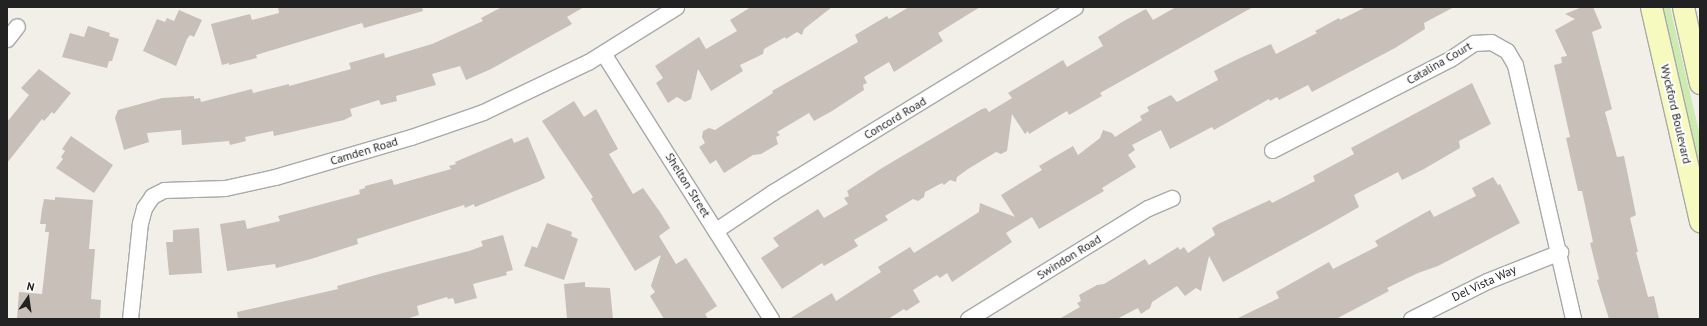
<!DOCTYPE html>
<style>
body{margin:0}
#map{position:relative;width:1707px;height:326px;overflow:hidden;background:#f2efe9;font-family:"PT Sans",sans-serif}
div>[style]{position:absolute}
[style*='--x']{left:calc(var(--x)*1px);top:calc(var(--y)*1px);width:calc(var(--w)*1px);rotate:calc(var(--a)*1deg)}
.grass>*{inset:0;background:#cdebb0}
.building>*{inset:0;background:#c7bfb8}
.roads{filter:drop-shadow(1px 0 #a9a9a9) drop-shadow(-1px 0 #a9a9a9) drop-shadow(0 1px #a9a9a9) drop-shadow(0 -1px #a9a9a9)}
.street>*{height:15px;margin:-7.5px;padding:0 7.5px;transform-origin:7.5px;border-radius:7.5px;background:#fff}
.secondary>*{height:21px;margin:-10.5px;padding:0 10.5px;transform-origin:10.5px;border-radius:10.5px;background:#f7fabf}
span{translate:-50% -50%;white-space:nowrap;text-align:center;line-height:1.15;-webkit-text-stroke:4px #fff;paint-order:stroke}
.street-label{font-size:12px;color:#222}
.frame{position:absolute;inset:0;border:8px solid #222;pointer-events:none}
.north{position:absolute;left:8px;top:278px;width:40px;height:40px;-webkit-text-stroke:3px #fff;paint-order:stroke;rotate:13deg;font-size:11px;font-weight:700;line-height:16px;text-align:center;color:#222}
.north::after{content:'';display:block;margin:auto;width:14px;height:18px;background:#222;clip-path:polygon(50% 0,100% 100%,50% 72%,0 100%)}
</style>
<div id="map">
<div class="grass">
<i style="clip-path:polygon(1659px 7px,1670px 7px,1700px 136px,1700px 185px)"></i>
</div>
<div class="building">
<i style="clip-path:polygon(278px 7px,422px 7px,423px 11px,364px 28px,362px 23px,256px 55px,257px 58px,229px 65px,229px 63px,222px 65px,211px 24px,250px 14px,252px 20px,279px 13px)"></i>
<i style="clip-path:polygon(502px 7px,584px 7px,567px 17px,572px 24px,491px 69px,466px 80px,460px 66px,432px 74px,436px 85px,396px 96px,397px 101px,381px 105px,379px 100px,350px 109px,352px 116px,344px 120px,274px 136px,273px 131px,245px 137px,246px 141px,230px 145px,229px 141px,182px 145px,181px 130px,147px 133px,149px 142px,124px 150px,115px 118px,118px 110px,162px 98px,194px 96px,194px 99px,200px 98px,201px 102px,252px 89px,253px 93px,289px 84px,289px 86px,293px 85px,351px 69px,349px 63px,384px 53px,385px 58px,432px 44px,483px 21px,481px 18px)"></i>
<i style="clip-path:polygon(751px 7px,832px 7px,804px 29px,802px 35px,797px 32px,786px 39px,785px 37px,764px 49px,763px 54px,740px 65px,743px 71px,711px 91px,698px 69px,691px 99px,685px 102px,677px 97px,668px 103px,656px 83px,663px 78px,655px 66px,699px 37px,706px 49px,737px 31px,730px 20px)"></i>
<i style="clip-path:polygon(909px 7px,980px 7px,938px 33px,943px 41px,894px 72px,889px 62px,864px 77px,867px 83px,863px 85px,864px 90px,832px 111px,814px 121px,809px 113px,777px 132px,780px 135px,776px 137px,778px 144px,761px 154px,753px 155px,724px 173px,716px 160px,710px 164px,699px 147px,705px 143px,702px 137px,703px 131px,709px 128px,715px 130px,773px 93px,772px 91px,858px 42px,855px 35px,887px 16px,889px 19px)"></i>
<i style="clip-path:polygon(1176px 7px,1253px 7px,1100px 93px,1102px 96px,1069px 115px,1067px 111px,1029px 134px,1028px 131px,1025px 134px,1012px 114px,1007px 151px,1001px 154px,996px 152px,968px 169px,957px 177px,956px 182px,950px 180px,944px 185px,942px 183px,925px 192px,924px 197px,918px 201px,913px 199px,885px 216px,888px 220px,854px 240px,858px 246px,824px 266px,822px 263px,782px 289px,761px 258px,779px 246px,773px 238px,818px 209px,824px 218px,848px 204px,844px 198px,849px 196px,847px 191px,882px 168px,982px 109px,986px 108px,989px 112px,1012px 98px,1008px 93px,1063px 60px,1067px 67px,1103px 46px,1098px 37px,1122px 22px,1146px 9px,1153px 20px)"></i>
<i style="clip-path:polygon(1366px 7px,1454px 7px,1424px 23px,1425px 29px,1395px 48px,1312px 92px,1308px 85px,1279px 100px,1277px 97px,1270px 101px,1269px 99px,1214px 130px,1212px 127px,1170px 149px,1161px 130px,1132px 145px,1135px 150px,1128px 155px,1136px 167px,1102px 188px,1104px 191px,1039px 229px,1032px 217px,1006px 233px,1012px 242px,952px 282px,947px 273px,940px 278px,937px 275px,913px 290px,920px 302px,906px 311px,904px 309px,888px 319px,789px 319px,832px 293px,836px 301px,881px 272px,878px 267px,910px 247px,914px 253px,979px 212px,980px 203px,1015px 217px,1001px 195px,1042px 170px,1039px 166px,1073px 146px,1078px 155px,1100px 138px,1103px 130px,1112px 133px,1115px 137px,1142px 120px,1140px 116px,1149px 111px,1147px 107px,1171px 95px,1177px 102px,1218px 80px,1214px 71px,1238px 59px,1271px 44px,1276px 54px,1317px 33px,1315px 31px,1339px 18px,1340px 20px)"></i>
<i style="clip-path:polygon(1582px 7px,1593px 7px,1602px 28px,1592px 32px,1612px 109px,1605px 112px,1617px 157px,1624px 156px,1636px 215px,1630px 218px,1638px 252px,1636px 252px,1648px 297px,1654px 296px,1659px 319px,1609px 319px,1597px 280px,1599px 279px,1590px 243px,1593px 242px,1582px 191px,1578px 191px,1566px 138px,1570px 137px,1554px 65px,1562px 63px,1561px 57px,1567px 56px,1555px 30px,1575px 19px,1565px 14px)"></i>
<i style="clip-path:polygon(179px 10px,202px 20px,194px 37px,190px 35px,187px 39px,176px 66px,143px 51px,157px 19px,165px 22px,167px 18px,174px 21px)"></i>
<i style="clip-path:polygon(88px 26px,110px 33px,109px 36px,119px 39px,112px 61px,109px 61px,107px 68px,62px 57px,70px 33px,84px 37px)"></i>
<i style="clip-path:polygon(39px 69px,71px 93px,54px 114px,52px 112px,44px 121px,42px 119px,7px 163px,7px 122px,29px 95px,21px 88px)"></i>
<i style="clip-path:polygon(1472px 83px,1491px 124px,1459px 141px,1460px 148px,1424px 169px,1402px 180px,1398px 172px,1354px 195px,1359px 207px,1324px 227px,1223px 282px,1209px 256px,1201px 291px,1196px 288px,1185px 296px,1177px 286px,1152px 302px,1150px 308px,1141px 314px,1138px 308px,1117px 319px,1059px 319px,1080px 307px,1077px 303px,1081px 301px,1079px 295px,1097px 285px,1104px 284px,1145px 259px,1149px 265px,1178px 247px,1180px 250px,1184px 247px,1188px 253px,1215px 235px,1212px 228px,1218px 224px,1270px 200px,1272px 203px,1315px 181px,1313px 176px,1354px 154px,1351px 148px)"></i>
<i style="clip-path:polygon(574px 101px,584px 117px,596px 109px,618px 149px,609px 154px,633px 194px,643px 188px,660px 212px,670px 228px,659px 236px,676px 264px,686px 258px,717px 306px,705px 314px,708px 319px,664px 319px,650px 296px,655px 292px,651px 286px,661px 255px,635px 271px,591px 199px,593px 197px,542px 121px)"></i>
<i style="clip-path:polygon(71px 136px,113px 165px,94px 193px,56px 168px,63px 159px,61px 157px,65px 151px,62px 149px)"></i>
<i style="clip-path:polygon(528px 137px,545px 178px,540px 181px,475px 207px,474px 204px,465px 208px,464px 205px,357px 239px,358px 244px,311px 259px,276px 268px,275px 264px,227px 271px,220px 224px,245px 220px,247px 229px,280px 221px,278px 216px,360px 194px,359px 190px,365px 188px,365px 186px,392px 179px,394px 185px,451px 169px,449px 166px,456px 164px,455px 162px,512px 138px,514px 143px)"></i>
<i style="clip-path:polygon(1493px 177px,1498px 185px,1500px 184px,1520px 223px,1438px 266px,1418px 273px,1387px 288px,1389px 291px,1336px 319px,1236px 319px,1279px 298px,1276px 292px,1329px 262px,1333px 269px,1378px 246px,1375px 241px,1421px 215px,1430px 210px,1434px 217px,1476px 196px,1472px 188px)"></i>
<i style="clip-path:polygon(55px 197px,93px 200px,89px 249px,95px 249px,91px 299px,101px 300px,100px 319px,17px 319px,19px 292px,42px 294px,49px 232px,45px 232px,46px 224px,40px 224px,42px 209px,44px 199px,55px 200px)"></i>
<i style="clip-path:polygon(547px 223px,572px 232px,571px 236px,578px 239px,564px 280px,524px 266px,532px 246px,537px 248px)"></i>
<i style="clip-path:polygon(199px 228px,202px 273px,169px 275px,166px 242px,173px 242px,173px 230px)"></i>
<i style="clip-path:polygon(503px 235px,513px 270px,506px 272px,507px 275px,473px 284px,477px 298px,455px 304px,453px 298px,448px 299px,447px 297px,417px 306px,419px 315px,406px 319px,238px 319px,237px 312px,338px 289px,337px 286px,383px 273px,469px 251px,483px 246px,481px 241px)"></i>
<i style="clip-path:polygon(585px 282px,585px 287px,610px 288px,613px 319px,567px 319px,564px 284px)"></i>
</div>
<div class="roads">
<div class="street">
<i style="--x:7;--y:39;--w:16;--a:-52"></i>
<i style="--x:603;--y:53;--w:315;--a:57.7"></i>
<i style="--x:1272;--y:150;--w:200;--a:-27.1"></i>
<i style="--x:1450;--y:59;--w:29;--a:-34"></i>
<i style="--x:1474;--y:43;--w:17;--a:-3"></i>
<i style="--x:1491;--y:42;--w:18;--a:29"></i>
<i style="--x:1507;--y:51;--w:16;--a:60"></i>
<i style="--x:1515;--y:65;--w:261;--a:77.1"></i>
<i style="--x:716;--y:230;--w:69;--a:-33.7"></i>
<i style="--x:773;--y:192;--w:354;--a:-31.5"></i>
<i style="--x:130;--y:319;--w:97;--a:-84.1"></i>
<i style="--x:140;--y:223;--w:16;--a:-75"></i>
<i style="--x:144;--y:208;--w:14;--a:-56"></i>
<i style="--x:152;--y:196;--w:13;--a:-27"></i>
<i style="--x:164;--y:190;--w:61;--a:-1.9"></i>
<i style="--x:225;--y:188;--w:51;--a:-12.4"></i>
<i style="--x:275;--y:177;--w:142;--a:-16.4"></i>
<i style="--x:411;--y:137;--w:76;--a:-19.1"></i>
<i style="--x:483;--y:112;--w:116;--a:-25.5"></i>
<i style="--x:588;--y:62;--w:104;--a:-32"></i>
<i style="--x:968;--y:319;--w:211;--a:-31.7"></i>
<i style="--x:1148;--y:208;--w:26;--a:-23"></i>
<i style="--x:1411;--y:319;--w:85;--a:-26.6"></i>
<i style="--x:1487;--y:281;--w:79;--a:-21.7"></i>
</div>
<div class="secondary">
<i style="--x:1651;--y:7;--w:220;--a:77.1"></i>
<i style="--x:1683;--y:7;--w:78;--a:77.4"></i>
</div>
</div>
<div class="street-label">
<span style="left:1439px;top:63px;rotate:-30deg">Catalina Court</span>
<span style="left:1676px;top:114px;rotate:77deg">Wyckford Boulevard</span>
<span style="left:895px;top:118px;rotate:-31deg">Concord Road</span>
<span style="left:364px;top:151px;rotate:-17deg">Camden Road</span>
<span style="left:688px;top:185px;rotate:58deg">Shelton Street</span>
<span style="left:1069px;top:257px;rotate:-32deg">Swindon Road</span>
<span style="left:1484px;top:283px;rotate:-25deg">Del Vista Way</span>
</div>
<div class="frame"></div>
<div class="north">N</div>
</div>
